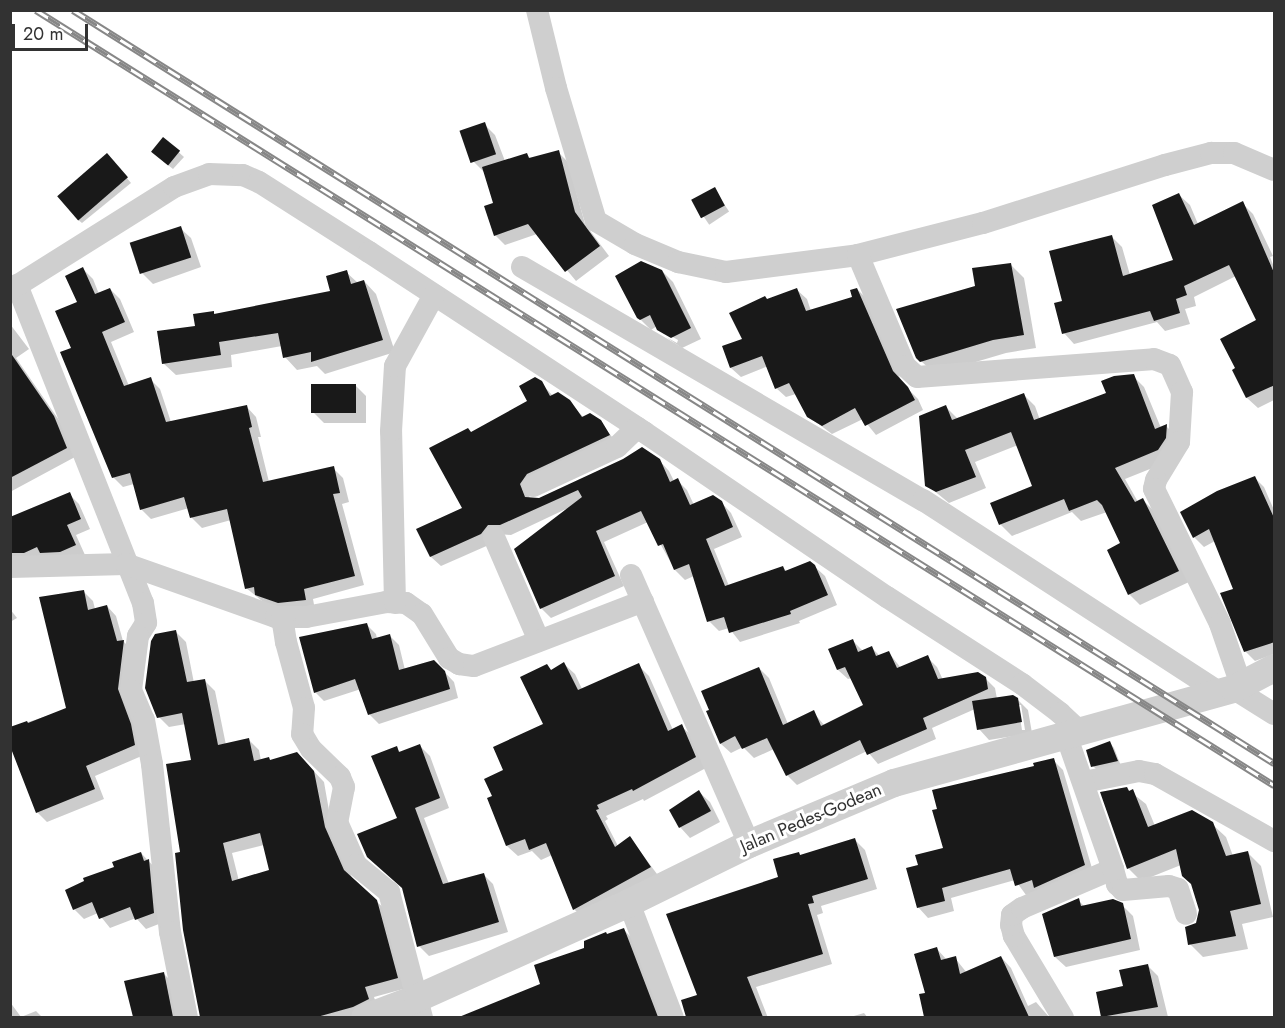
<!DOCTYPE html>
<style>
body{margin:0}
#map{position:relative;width:1285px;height:1028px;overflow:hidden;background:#fff;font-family:Jost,sans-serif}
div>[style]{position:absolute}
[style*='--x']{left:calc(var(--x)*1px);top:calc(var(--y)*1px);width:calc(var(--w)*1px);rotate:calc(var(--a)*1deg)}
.shadow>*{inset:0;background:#0003;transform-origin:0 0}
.building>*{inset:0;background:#191919;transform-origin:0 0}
.minor>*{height:22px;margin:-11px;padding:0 11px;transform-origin:11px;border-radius:11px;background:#cfcfcf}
.tertiary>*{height:28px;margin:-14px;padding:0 14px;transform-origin:14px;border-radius:14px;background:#cfcfcf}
.rail>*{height:7px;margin-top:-3.5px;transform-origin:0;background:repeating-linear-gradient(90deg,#fff 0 14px,#878787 0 28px);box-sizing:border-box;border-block:2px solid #878787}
span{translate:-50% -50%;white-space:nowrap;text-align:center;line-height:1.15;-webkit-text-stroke:6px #fff;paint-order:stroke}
.street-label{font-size:18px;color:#323232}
.frame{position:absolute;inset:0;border:12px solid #323232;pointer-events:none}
.scale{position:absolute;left:12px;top:24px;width:76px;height:27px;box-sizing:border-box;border:3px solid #323232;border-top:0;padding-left:8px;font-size:18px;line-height:21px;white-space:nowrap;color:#323232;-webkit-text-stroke:4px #fff;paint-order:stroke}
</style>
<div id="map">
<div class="shadow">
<i style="clip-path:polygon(484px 124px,495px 135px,505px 161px,527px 155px,531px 159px,558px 152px,568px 162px,585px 224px,609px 256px,576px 281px,537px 234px,505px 245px,495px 235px,495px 204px,484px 172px,474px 162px,462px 132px)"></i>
<i style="clip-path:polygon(164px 139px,184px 157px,173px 169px,158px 157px)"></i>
<i style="clip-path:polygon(112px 160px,131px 183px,82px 223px,77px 219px)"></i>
<i style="left:714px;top:189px;width:27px;height:24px;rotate:56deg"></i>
<i style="clip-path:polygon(1179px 195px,1190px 205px,1198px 224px,1242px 203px,1253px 214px,1273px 256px,1270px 257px,1274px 267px,1274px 400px,1258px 408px,1247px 398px,1234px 370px,1237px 369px,1258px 321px,1236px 276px,1194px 297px,1196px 306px,1185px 309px,1190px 324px,1165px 331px,1157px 322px,1074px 344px,1064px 333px,1063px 302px,1112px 237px,1122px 247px,1130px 275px,1175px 261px)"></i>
<i style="clip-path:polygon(180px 228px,191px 238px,201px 267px,153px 284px,142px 273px)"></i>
<i style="clip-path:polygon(1011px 265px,1024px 278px,1036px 348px,1006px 353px,935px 374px,921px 361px)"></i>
<i style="clip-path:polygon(83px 269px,93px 279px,99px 294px,110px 289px,120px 299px,134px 332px,111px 342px,129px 386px,150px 379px,160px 389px,171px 422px,246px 406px,256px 417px,261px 437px,258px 437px,269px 482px,333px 468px,343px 478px,349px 502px,342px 504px,364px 585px,313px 599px,315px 610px,267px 605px,246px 588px,231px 520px,202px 528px,192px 518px,189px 508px,151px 519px,141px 509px,134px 484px,123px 487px,113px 477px,73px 349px)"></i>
<i style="clip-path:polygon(662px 271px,673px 282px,701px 339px,682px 348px,666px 337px,677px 343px,678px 340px,664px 332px,664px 334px,657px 326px,651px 330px,638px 317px)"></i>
<i style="clip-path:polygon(346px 272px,358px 283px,364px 281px,376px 294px,395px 352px,325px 374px,317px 366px,297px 370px,285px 357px,282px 346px,231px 355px,232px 367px,176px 375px,163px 363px,214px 313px,216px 315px,332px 292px)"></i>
<i style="clip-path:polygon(857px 289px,867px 299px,902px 383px,918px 399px,923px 410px,876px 435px,863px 419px,832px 434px,808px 416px,796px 394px,786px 397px,776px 388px,768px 366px,741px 377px,731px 368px,724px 347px,744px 340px,767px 300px,797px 290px,807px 299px,811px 311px,854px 298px)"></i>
<i style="clip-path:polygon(10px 324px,29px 349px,16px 358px,63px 426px,75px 457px,10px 492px)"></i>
<i style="clip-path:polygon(1133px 376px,1144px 387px,1161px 428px,1166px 426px,1177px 437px,1170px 461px,1125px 479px,1138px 502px,1143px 500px,1154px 511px,1189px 582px,1140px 605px,1129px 594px,1122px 544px,1107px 512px,1081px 521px,1072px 512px,1012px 536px,1001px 525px,992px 503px,1034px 486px,1018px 445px,975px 462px,986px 488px,949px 503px,927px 485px,946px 407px,957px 418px,1023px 394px,1035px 406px,1040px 420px,1108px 394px)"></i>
<i style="clip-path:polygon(541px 383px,553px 396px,569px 401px,584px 418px,600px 421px,618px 445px,529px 495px,530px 499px,539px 500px,659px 460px,669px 471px,674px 481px,677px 480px,687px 490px,694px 505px,721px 502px,731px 513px,742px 537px,714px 549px,729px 586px,783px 567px,787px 572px,814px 566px,825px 576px,837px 605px,799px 621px,800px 623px,740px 642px,729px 628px,719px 631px,709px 621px,694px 576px,685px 580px,675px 570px,648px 522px,604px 542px,624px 586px,551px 618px,541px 608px,566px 509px,511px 535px,498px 534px,491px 544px,441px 566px,431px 557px,418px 529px,464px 509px,472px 433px,529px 402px)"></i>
<i style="clip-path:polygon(355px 385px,366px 396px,366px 423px,324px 423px,313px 412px)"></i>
<i style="clip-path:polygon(1254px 477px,1264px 487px,1274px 510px,1274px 654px,1255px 661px,1245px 651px,1235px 590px,1215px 541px,1204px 547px,1194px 537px)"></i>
<i style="clip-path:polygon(69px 494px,79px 504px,90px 529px,76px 535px,85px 555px,10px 568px,10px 519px)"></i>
<i style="clip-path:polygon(83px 591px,93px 601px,95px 609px,107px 606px,116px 616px,123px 641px,133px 651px,144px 755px,95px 776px,104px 799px,47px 822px,37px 812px,10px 728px,68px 709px)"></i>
<i style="clip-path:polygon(10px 609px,17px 618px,10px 622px)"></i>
<i style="clip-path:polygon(366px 624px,376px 634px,377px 639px,390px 636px,399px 645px,405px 670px,434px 661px,454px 682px,458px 698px,379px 724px,370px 715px,361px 689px,324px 701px,315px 692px)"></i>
<i style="clip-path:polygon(evenodd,176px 632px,186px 642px,194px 683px,205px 681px,215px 691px,226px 745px,249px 740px,259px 750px,261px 761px,269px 759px,271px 761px,307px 764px,324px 782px,334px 839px,353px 880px,387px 911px,407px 988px,374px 997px,378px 1009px,361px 1018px,201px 1018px,185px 930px,182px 853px,193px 761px,186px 724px,169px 727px,159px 717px,176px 632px,264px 845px,270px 871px,239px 881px,232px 853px,264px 845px)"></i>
<i style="clip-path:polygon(evenodd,852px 640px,863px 651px,871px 647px,880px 656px,889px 653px,901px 668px,927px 657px,937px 667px,943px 680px,985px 678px,995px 688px,997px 699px,1017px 699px,1028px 710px,1032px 733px,989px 740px,979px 729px,975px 709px,932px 728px,936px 739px,878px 764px,867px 751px,797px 785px,787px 775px,774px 749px,754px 758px,743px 747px,731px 753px,721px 744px,708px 712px,759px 668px,769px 678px,788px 724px,813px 712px,825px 726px,864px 706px,852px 678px,848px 679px,838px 670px,830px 650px,852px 640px,1018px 705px,1021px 705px,1025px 730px,1022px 730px,1018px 705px)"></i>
<i style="clip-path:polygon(564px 664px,575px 674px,582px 689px,638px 665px,649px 676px,673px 730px,681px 726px,692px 736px,706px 768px,644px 801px,643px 799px,606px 816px,608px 819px,605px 821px,618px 846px,630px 838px,660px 878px,585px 920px,574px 909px,552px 855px,541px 860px,532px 851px,518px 856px,507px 846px,489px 799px,494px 796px,505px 770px,545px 725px,552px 671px)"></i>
<i style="clip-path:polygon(1110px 743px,1114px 748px,1121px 766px,1098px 771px,1093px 766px)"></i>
<i style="clip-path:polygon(420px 746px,430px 756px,449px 808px,424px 818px,449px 884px,483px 874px,493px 884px,508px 932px,429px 956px,419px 946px,399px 819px,396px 748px,401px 753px)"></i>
<i style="clip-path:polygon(1053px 760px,1063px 770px,1094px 875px,1026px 895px,1015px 880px,951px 898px,954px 911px,928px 918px,918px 907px,920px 866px,945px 849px,1035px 767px)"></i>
<i style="clip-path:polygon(1127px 789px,1146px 804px,1155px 826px,1212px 824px,1226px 837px,1233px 856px,1248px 853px,1261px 866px,1273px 917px,1242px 924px,1248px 949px,1203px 957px,1190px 944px,1201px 910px,1192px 884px,1181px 865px,1141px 881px,1128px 868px)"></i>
<i style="clip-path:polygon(699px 792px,710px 802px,720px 822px,690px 838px,680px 827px)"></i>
<i style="clip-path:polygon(855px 840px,865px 850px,877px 889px,821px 906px,823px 913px,817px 915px,832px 964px,756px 987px,768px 1018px,692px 1018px,686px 1000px,699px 996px,799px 854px,802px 856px)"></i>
<i style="clip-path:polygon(141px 853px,158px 871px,164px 922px,146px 929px,136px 918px,110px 928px,98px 913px,84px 919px,74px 909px,116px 867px)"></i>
<i style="clip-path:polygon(1078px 900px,1085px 907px,1122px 905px,1133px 916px,1140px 950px,1066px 967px,1055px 957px)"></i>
<i style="clip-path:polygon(624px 930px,635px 941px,664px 1018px,475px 1018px,542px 985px,585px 950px,608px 935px)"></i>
<i style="clip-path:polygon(937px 949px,947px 960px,955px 958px,967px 973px,1001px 957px,1011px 968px,1028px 1006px,1036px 1002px,1050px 1018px,925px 1018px,920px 995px,927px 994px)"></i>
<i style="clip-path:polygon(1147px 965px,1158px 976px,1168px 1017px,1103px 1018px,1097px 994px,1125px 987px)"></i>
<i style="clip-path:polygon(164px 974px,174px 984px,181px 1018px,134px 1018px,126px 982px)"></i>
<i style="clip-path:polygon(10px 1002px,21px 1017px,36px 1011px,43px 1018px,10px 1018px)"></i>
<i style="clip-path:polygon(864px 1013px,868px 1018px,847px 1018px)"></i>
</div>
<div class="building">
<i style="left:485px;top:122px;width:34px;height:27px;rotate:71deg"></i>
<i style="left:163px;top:137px;width:22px;height:19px;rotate:39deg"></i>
<i style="clip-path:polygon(559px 150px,575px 212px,600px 246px,565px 272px,528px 224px,494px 236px,484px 206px,493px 203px,482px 167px,527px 153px,529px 158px)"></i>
<i style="left:107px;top:153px;width:32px;height:66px;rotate:49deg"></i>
<i style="left:715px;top:187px;width:21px;height:27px;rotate:62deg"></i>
<i style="clip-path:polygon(1179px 193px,1194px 225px,1243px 201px,1275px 275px,1275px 385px,1246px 398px,1232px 370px,1235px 368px,1220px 339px,1256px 320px,1229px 265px,1184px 286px,1187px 295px,1176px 299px,1180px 313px,1154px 321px,1150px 311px,1062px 334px,1054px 303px,1062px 301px,1049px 251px,1112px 235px,1123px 276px,1173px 260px,1152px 205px)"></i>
<i style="left:181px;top:226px;width:33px;height:54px;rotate:72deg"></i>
<i style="clip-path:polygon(641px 261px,662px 270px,691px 328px,671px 338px,657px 330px,650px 315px,640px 320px,637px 318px,615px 276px)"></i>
<i style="clip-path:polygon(1011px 263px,1024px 335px,993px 340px,920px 362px,916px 358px,896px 309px,975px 286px,972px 268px)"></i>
<i style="clip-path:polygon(83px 267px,95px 294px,110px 288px,125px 322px,102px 332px,124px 386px,151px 377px,166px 422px,247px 405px,252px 427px,249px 428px,263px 482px,334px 466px,340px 493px,333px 494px,355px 576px,304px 589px,306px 600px,278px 603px,255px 595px,254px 587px,245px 589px,227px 509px,190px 518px,184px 497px,140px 510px,130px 473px,112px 478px,60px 352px,71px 348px,55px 311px,77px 302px,65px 276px)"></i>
<i style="clip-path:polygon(347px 270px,351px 284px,364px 280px,383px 340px,311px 362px,311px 352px,283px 358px,278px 333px,219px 342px,221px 355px,162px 364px,157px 331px,195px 326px,193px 314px,214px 311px,214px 314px,330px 291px,326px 276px)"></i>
<i style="clip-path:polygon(797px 288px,806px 311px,852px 297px,850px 290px,857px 288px,893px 371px,908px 387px,915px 400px,865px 426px,855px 408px,822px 426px,807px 417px,789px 383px,775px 389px,762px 356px,730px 368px,722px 346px,742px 339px,729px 313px,765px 296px,767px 299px)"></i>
<i style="clip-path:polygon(10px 352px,54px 416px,67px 448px,10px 478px)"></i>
<i style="clip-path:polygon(1134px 374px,1155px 429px,1167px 424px,1166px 438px,1158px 450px,1115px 468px,1135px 502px,1143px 498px,1179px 571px,1128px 595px,1107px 550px,1120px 543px,1102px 505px,1097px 500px,1069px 511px,1064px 499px,999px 525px,990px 503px,1032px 486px,1011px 432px,965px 450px,976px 477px,936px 492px,925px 486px,919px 416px,946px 405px,952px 420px,1024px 393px,1034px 420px,1106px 393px,1101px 381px,1114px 376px)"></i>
<i style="clip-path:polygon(535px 377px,542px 381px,550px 396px,558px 392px,570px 400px,582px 417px,590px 413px,601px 420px,610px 435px,527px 474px,520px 484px,525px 497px,539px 498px,623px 459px,642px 447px,660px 459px,670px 482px,678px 478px,690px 505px,713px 495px,722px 501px,733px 527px,706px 539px,725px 586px,783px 566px,785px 571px,810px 561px,815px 565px,828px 595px,790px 611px,791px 614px,729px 633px,724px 617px,707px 622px,689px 564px,674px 570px,663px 544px,658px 546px,641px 511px,596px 531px,615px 576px,540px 609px,514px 549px,582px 497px,578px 490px,500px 525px,488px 525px,481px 534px,430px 557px,416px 529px,462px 508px,429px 448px,468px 428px,471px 432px,527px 401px,519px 386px)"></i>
<i style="left:311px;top:384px;width:45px;height:29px"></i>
<i style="clip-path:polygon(1255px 476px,1275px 520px,1275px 642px,1244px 652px,1220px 593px,1233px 589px,1209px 529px,1193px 538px,1180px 512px,1217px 491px)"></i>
<i style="clip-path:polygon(70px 492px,81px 519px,67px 525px,76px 545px,60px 552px,40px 553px,37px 547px,24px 553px,10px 553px,10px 517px)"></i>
<i style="clip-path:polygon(84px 590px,88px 610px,107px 605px,117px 641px,124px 640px,118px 689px,131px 724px,135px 745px,86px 766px,95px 789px,36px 813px,10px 746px,10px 727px,27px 721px,28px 723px,66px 708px,39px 597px)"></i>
<i style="clip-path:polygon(367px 623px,372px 639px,390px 634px,399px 670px,434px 660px,445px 671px,450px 689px,368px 715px,355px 679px,314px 693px,299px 637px)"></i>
<i style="clip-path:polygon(evenodd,176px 630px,187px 682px,205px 679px,218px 745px,249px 738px,254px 761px,269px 757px,270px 760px,297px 752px,314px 771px,325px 827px,344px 870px,377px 900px,398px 978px,365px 987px,369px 999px,353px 1007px,317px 1017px,200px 1017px,183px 930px,175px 853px,180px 852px,166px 764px,191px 760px,182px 713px,157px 718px,145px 688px,151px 641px,155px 634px,176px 630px,260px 833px,269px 870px,232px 881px,223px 843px,260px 833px)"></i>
<i style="clip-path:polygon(853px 639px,858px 652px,872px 646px,876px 656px,889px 651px,897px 668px,928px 655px,938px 679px,978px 672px,986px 677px,988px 689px,923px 718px,927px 729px,867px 755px,860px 740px,786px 776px,767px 738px,742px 749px,735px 736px,720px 744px,706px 711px,709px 710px,701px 691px,759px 667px,783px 725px,814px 710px,821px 726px,863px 705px,845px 667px,837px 670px,828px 649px)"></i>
<i style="clip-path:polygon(564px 662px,578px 690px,639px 663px,668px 731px,682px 724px,696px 757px,633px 791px,632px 789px,597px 805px,599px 809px,596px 810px,615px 847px,630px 836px,651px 867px,573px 910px,546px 843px,529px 850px,525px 839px,506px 846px,487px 798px,492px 796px,484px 779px,503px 770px,493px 747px,543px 724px,520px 677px,547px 664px,551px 670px)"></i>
<i style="clip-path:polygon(1013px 695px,1018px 698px,1022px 722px,977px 730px,972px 701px)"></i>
<i style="clip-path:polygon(1110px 741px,1118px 761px,1091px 767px,1086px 750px)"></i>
<i style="clip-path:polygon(420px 744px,440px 798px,415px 808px,443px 884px,484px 873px,499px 922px,417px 947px,402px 888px,367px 857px,357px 834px,397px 818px,371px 756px,397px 746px,399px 752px)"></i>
<i style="clip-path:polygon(1054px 758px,1085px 865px,1034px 888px,1032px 880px,1015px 886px,1010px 869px,942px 888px,945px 901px,917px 908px,906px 868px,918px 865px,915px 855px,943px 848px,932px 810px,937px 809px,932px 790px,1034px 766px,1033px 763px)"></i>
<i style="clip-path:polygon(1127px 787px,1129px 791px,1133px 789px,1148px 827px,1192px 810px,1213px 822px,1226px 856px,1248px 851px,1261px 904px,1230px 911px,1236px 936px,1188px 945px,1185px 927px,1196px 923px,1199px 910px,1191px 884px,1182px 876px,1176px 849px,1127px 869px,1100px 792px)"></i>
<i style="clip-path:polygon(699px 790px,711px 811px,679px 828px,669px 810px)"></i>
<i style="clip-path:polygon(855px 838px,868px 879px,812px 896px,814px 903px,808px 904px,823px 954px,747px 977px,763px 1017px,686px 1017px,681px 1000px,697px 995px,666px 914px,778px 877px,773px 859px,799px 852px,800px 855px)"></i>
<i style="clip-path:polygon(141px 852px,144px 861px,149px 859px,154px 913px,135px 920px,130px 907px,99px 919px,92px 902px,73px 910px,65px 890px,84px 881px,83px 878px,114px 867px,112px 862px)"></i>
<i style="clip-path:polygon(1079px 898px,1081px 906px,1113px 899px,1123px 903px,1131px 939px,1054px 957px,1042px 914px)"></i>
<i style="clip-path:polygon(624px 928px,658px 1017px,459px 1017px,540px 984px,534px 965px,584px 948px,584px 941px,606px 932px,607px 934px)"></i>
<i style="clip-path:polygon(937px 947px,941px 960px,956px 956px,960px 974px,1001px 956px,1029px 1017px,924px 1017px,919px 994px,925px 993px,914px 954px)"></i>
<i style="clip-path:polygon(1148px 964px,1158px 1007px,1101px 1017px,1096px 992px,1123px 986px,1119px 970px)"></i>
<i style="clip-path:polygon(164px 972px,173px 1017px,133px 1017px,124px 981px)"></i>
</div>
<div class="minor">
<i style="--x:537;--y:10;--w:80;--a:76.3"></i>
<i style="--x:556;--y:88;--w:139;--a:73.3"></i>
<i style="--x:596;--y:221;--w:45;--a:30.5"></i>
<i style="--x:635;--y:244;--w:47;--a:22.7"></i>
<i style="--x:678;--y:262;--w:49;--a:11.8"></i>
<i style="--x:726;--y:272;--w:133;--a:-7.3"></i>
<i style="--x:858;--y:255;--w:129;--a:-14.4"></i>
<i style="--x:983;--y:223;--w:191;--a:-17.7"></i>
<i style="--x:1165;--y:165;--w:48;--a:-14.6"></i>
<i style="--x:1211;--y:153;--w:23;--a:0"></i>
<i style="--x:1234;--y:153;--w:43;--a:23"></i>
<i style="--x:858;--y:255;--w:121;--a:67.1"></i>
<i style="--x:905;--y:366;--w:16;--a:43"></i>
<i style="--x:917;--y:377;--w:238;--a:-4.3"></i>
<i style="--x:1154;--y:359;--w:17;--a:21"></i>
<i style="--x:1170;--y:365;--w:30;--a:66"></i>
<i style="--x:1182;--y:392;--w:50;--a:93.4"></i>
<i style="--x:1179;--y:442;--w:44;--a:121.2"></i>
<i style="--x:1156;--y:480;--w:9;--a:103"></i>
<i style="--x:1154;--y:489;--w:150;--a:63.9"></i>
<i style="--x:1220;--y:624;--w:65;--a:71"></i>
<i style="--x:522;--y:267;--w:464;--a:30.2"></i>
<i style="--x:923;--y:500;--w:354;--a:33"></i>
<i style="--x:17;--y:285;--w:342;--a:68.4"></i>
<i style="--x:143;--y:603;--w:20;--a:81"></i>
<i style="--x:146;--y:623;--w:15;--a:122"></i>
<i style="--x:138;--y:636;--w:54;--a:97.4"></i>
<i style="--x:131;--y:690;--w:33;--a:67"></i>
<i style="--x:144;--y:720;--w:45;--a:79.7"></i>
<i style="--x:152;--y:764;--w:169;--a:83.9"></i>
<i style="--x:170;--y:932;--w:88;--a:78.8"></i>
<i style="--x:10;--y:290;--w:194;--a:-32.1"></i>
<i style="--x:174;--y:187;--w:37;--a:-20"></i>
<i style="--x:209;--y:174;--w:34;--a:2"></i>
<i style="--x:243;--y:175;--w:17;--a:24"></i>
<i style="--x:259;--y:182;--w:130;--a:32.5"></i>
<i style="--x:369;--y:252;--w:329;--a:33.2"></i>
<i style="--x:644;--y:432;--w:294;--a:34.2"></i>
<i style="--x:887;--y:597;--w:161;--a:32.8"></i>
<i style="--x:1022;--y:684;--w:48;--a:37.3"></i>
<i style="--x:1060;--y:713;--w:26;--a:43"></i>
<i style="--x:533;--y:486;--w:93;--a:-24.9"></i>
<i style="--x:617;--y:447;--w:28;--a:-44"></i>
<i style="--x:494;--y:537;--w:113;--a:66.6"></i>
<i style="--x:10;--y:567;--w:116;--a:-1.5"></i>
<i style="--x:126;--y:564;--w:159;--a:19.5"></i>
<i style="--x:276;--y:617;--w:30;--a:0"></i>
<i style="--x:306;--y:617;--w:81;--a:-10.6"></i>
<i style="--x:386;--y:602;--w:20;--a:3"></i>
<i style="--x:406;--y:603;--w:19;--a:35"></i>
<i style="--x:422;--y:614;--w:52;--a:58.5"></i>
<i style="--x:449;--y:658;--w:12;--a:31"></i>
<i style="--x:459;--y:664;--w:15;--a:8"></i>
<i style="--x:474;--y:666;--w:181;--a:-21"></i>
<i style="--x:631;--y:575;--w:294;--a:66.3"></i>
<i style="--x:395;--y:603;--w:172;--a:-91.3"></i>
<i style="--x:391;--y:431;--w:65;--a:-86.5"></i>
<i style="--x:395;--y:366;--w:81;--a:-61.2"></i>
<i style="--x:282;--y:617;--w:25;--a:81"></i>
<i style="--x:286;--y:642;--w:68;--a:74.7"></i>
<i style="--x:304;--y:708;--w:26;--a:94"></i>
<i style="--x:302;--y:734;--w:17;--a:59"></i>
<i style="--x:311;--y:749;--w:40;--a:44"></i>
<i style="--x:340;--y:777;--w:11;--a:68"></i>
<i style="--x:344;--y:787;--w:36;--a:101"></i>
<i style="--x:337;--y:822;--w:47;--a:66.2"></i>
<i style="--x:356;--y:865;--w:43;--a:39.3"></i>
<i style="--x:389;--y:892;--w:130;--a:75.3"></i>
<i style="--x:1234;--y:689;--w:47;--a:32"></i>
<i style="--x:1084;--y:782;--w:56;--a:-11.3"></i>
<i style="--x:1139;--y:771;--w:16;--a:11"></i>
<i style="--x:1155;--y:774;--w:137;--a:29.4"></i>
<i style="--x:1113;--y:869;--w:16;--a:75"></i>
<i style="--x:1117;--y:884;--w:8;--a:45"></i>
<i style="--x:1123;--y:890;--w:46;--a:-5"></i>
<i style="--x:1169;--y:886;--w:9;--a:18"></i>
<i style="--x:1178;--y:889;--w:26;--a:72"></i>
<i style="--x:629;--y:903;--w:123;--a:69.1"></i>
<i style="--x:1063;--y:1018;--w:96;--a:-120.9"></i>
<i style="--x:1014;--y:936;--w:11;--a:-105"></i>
<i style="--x:1011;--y:925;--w:10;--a:-84"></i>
<i style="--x:1012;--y:915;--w:12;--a:-35"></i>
<i style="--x:1022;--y:908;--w:99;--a:-23.2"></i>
<i style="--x:1113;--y:869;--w:142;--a:-109.3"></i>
</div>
<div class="tertiary">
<i style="--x:365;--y:1018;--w:57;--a:-20.7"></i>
<i style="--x:418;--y:998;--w:231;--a:-24.2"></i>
<i style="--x:629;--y:903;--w:134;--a:-26.2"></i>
<i style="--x:749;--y:844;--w:157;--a:-22.8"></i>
<i style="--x:894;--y:783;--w:353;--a:-15.5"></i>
<i style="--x:1234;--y:689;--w:45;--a:-27.7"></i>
</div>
<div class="rail">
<i style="--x:36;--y:10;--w:1461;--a:32.05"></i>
<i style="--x:73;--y:10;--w:1418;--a:32.09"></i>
</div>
<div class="street-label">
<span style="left:811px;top:818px;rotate:-23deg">Jalan Pedes-Godean</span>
</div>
<div class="frame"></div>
<div class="scale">20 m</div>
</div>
